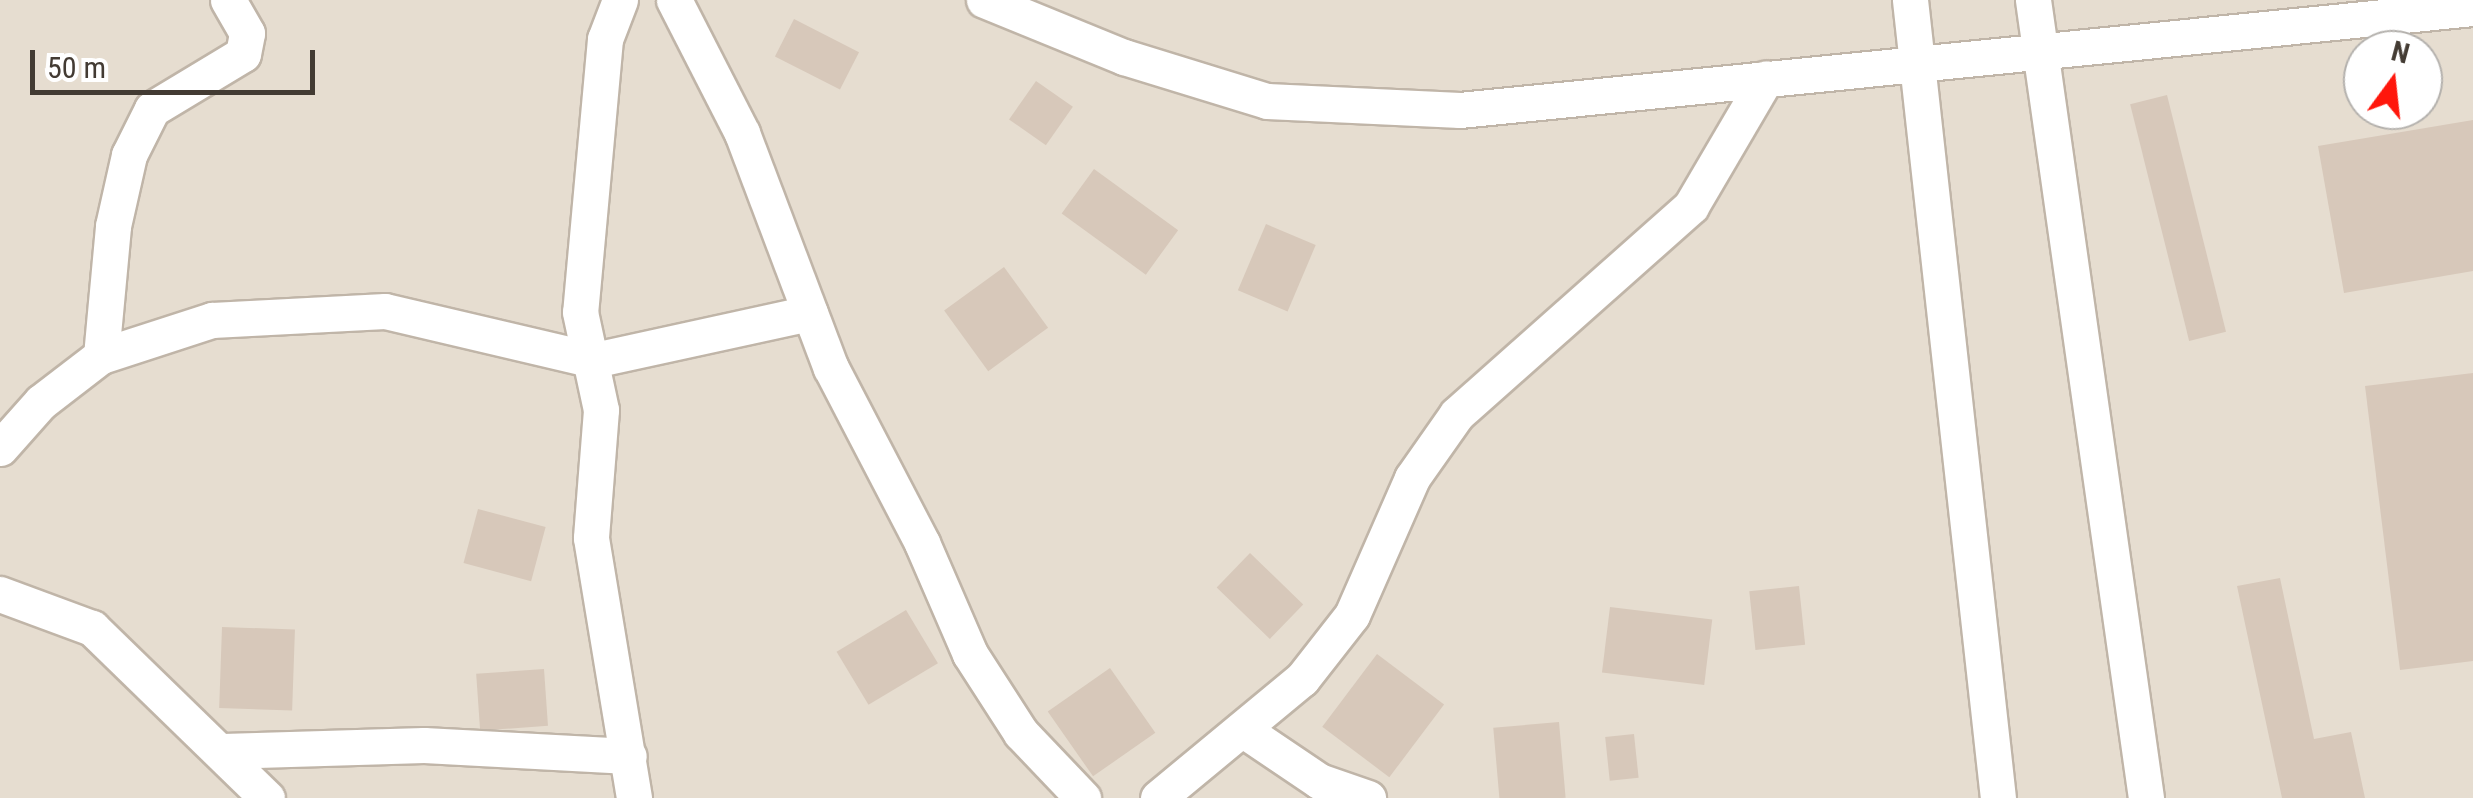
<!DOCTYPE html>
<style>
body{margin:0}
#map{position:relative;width:2473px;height:798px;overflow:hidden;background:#f2ebe2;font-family:"Roboto Condensed",sans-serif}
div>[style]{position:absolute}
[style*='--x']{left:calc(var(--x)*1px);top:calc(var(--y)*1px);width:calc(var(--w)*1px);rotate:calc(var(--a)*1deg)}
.residential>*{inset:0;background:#e6ddd0}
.building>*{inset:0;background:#d7c8ba;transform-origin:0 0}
.roads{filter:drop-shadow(2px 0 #c0b5a8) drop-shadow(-2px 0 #c0b5a8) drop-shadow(0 2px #c0b5a8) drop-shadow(0 -2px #c0b5a8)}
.minor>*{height:35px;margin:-17.5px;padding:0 17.5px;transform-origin:17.5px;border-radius:17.5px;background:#fff}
span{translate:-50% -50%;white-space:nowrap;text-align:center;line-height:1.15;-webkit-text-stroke:9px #fff;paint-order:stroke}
.north{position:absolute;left:2343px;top:30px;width:100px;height:100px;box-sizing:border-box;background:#fff;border:2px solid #b4b1ad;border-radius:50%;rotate:15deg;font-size:28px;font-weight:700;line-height:40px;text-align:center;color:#433b33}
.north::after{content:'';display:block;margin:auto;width:35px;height:45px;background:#ff170c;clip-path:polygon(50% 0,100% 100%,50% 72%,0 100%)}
.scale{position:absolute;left:30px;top:50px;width:285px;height:45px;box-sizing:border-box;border:5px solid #433b33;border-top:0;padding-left:12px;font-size:30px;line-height:35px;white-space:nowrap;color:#433b33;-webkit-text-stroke:8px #fff;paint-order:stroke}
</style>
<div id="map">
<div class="residential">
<i style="clip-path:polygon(evenodd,0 0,2473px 0,2473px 798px,0 798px,0 0,2363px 50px,2423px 50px,2423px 110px,2363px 110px,2363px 50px)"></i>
</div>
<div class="building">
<i style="left:794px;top:19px;width:73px;height:42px;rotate:27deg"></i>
<i style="left:1036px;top:81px;width:45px;height:47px;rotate:35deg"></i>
<i style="left:2167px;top:95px;width:244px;height:38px;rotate:76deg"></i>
<i style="clip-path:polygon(2473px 120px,2473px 271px,2344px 293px,2318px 146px)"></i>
<i style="left:1094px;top:169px;width:104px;height:55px;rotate:36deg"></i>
<i style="left:1266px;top:224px;width:54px;height:72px;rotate:23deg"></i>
<i style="left:1004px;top:267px;width:75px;height:74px;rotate:54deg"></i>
<i style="clip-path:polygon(2473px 373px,2473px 661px,2400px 670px,2365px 386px)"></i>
<i style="left:478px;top:509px;width:70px;height:56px;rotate:15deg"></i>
<i style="left:1250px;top:553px;width:74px;height:48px;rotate:44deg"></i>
<i style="clip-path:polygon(2280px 578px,2314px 739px,2351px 732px,2365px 798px,2282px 798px,2237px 586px)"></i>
<i style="left:1799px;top:586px;width:59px;height:50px;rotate:84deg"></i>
<i style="left:1610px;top:607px;width:103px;height:66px;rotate:7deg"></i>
<i style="left:906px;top:610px;width:62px;height:81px;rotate:59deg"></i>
<i style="left:222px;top:627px;width:73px;height:81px;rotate:2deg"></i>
<i style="left:1377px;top:654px;width:84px;height:91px;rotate:37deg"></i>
<i style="left:1110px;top:668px;width:79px;height:76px;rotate:55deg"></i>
<i style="left:544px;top:669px;width:57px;height:68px;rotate:86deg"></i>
<i style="left:1559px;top:722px;width:76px;height:66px;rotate:85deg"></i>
<i style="left:1634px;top:734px;width:44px;height:29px;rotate:84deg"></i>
</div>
<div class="roads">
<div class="minor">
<i style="--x:620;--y:0;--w:42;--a:111"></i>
<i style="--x:605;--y:39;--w:274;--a:95.2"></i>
<i style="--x:580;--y:312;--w:100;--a:77.9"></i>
<i style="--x:601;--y:410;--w:128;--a:94.5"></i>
<i style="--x:591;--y:538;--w:264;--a:80.6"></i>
<i style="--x:674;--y:0;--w:149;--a:62.9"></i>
<i style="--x:742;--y:133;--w:251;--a:69.3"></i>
<i style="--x:831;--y:368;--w:197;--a:62.5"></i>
<i style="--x:922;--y:543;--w:121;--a:66.6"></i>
<i style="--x:970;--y:654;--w:94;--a:57.2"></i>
<i style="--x:1021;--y:733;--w:90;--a:46.4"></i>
<i style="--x:984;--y:0;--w:151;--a:22.2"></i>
<i style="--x:1124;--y:57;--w:150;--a:17.1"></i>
<i style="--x:1267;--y:101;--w:193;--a:2.7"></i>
<i style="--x:1460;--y:110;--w:1018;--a:-5.75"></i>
<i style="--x:1910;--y:0;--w:803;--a:83.71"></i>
<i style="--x:2033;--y:0;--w:806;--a:81.94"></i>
<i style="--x:101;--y:356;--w:131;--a:-84.7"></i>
<i style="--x:113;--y:226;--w:73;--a:-77.3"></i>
<i style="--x:129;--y:155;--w:51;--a:-63.4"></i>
<i style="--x:152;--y:109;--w:106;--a:-31.1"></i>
<i style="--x:243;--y:54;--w:21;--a:-79"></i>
<i style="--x:247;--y:33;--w:38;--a:-120"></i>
<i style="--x:0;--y:448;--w:62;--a:-48.3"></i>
<i style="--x:41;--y:402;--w:76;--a:-37.5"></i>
<i style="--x:101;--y:356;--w:117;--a:-18"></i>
<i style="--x:212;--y:320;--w:173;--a:-3"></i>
<i style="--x:385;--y:311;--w:215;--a:13.2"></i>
<i style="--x:594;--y:360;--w:221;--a:-12.3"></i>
<i style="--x:0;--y:594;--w:98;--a:20.3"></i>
<i style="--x:92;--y:628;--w:244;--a:44.2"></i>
<i style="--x:1242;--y:729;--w:93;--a:34"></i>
<i style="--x:1319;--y:781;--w:52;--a:19.1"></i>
<i style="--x:223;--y:751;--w:201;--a:-1.7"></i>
<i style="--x:424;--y:745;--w:205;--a:3.1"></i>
<i style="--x:1158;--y:798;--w:187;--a:-39.6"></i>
<i style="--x:1302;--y:679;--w:81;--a:-52"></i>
<i style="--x:1352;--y:615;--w:150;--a:-66.3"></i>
<i style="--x:1412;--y:478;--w:78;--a:-54.9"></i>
<i style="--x:1457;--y:414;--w:313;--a:-41.6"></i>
<i style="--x:1691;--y:206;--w:148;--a:-59.6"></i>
</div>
</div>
<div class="north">N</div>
<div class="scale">50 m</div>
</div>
